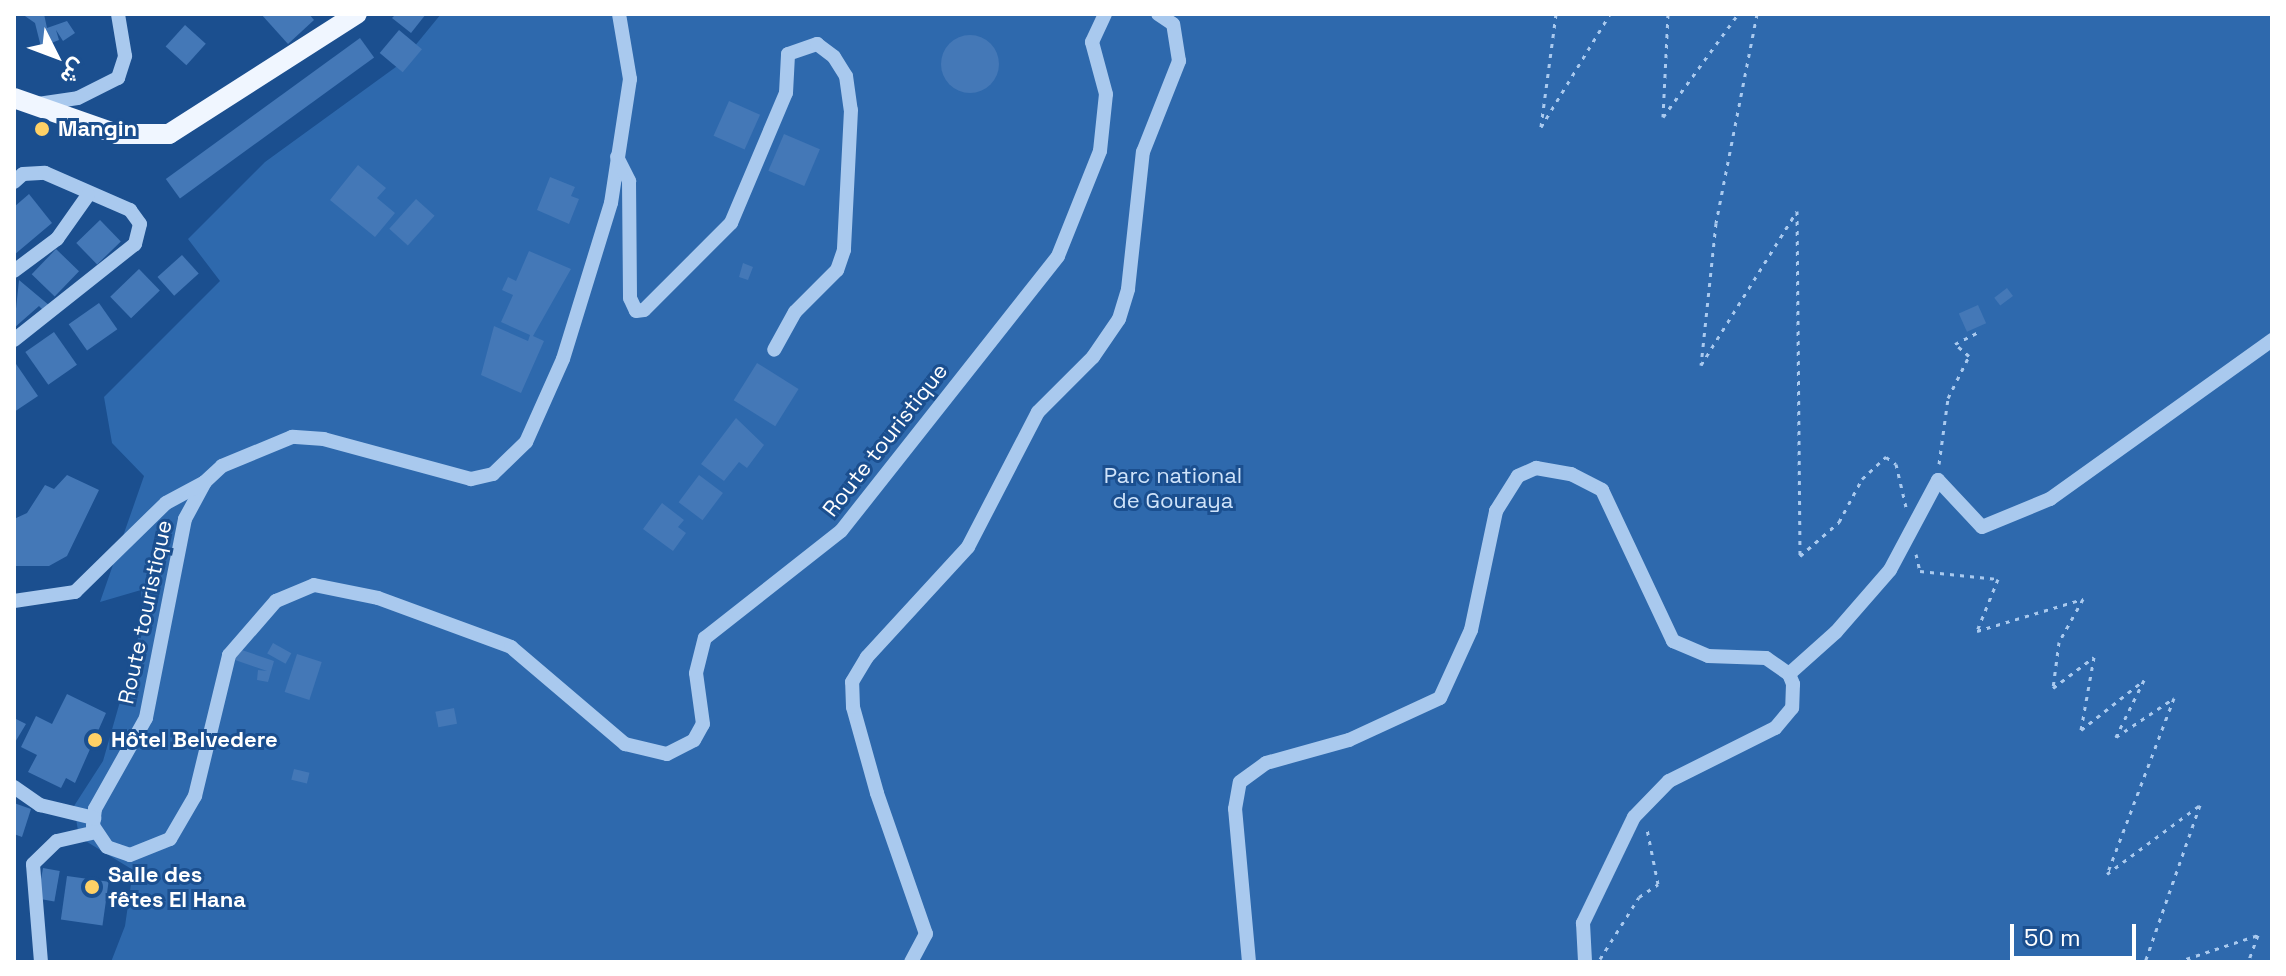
<!DOCTYPE html>
<meta charset="utf-8">
<style>
body{margin:0}
#map{position:relative;width:2286px;height:976px;overflow:hidden;background:#1b4f8f;font-family:"Space Grotesk",Vazirmatn,sans-serif}
div>[style]{position:absolute}
[style*='--x']{left:calc(var(--x)*1px);top:calc(var(--y)*1px);width:calc(var(--w)*1px);rotate:calc(var(--a)*1deg)}
.green>*{inset:0;background:#2e69ad}
.building>*{inset:0;background:#4478b7;transform-origin:0 0}
.round{border-radius:50%}
.path>*{height:3px;margin-top:-1.5px;transform-origin:0;background:repeating-linear-gradient(90deg,#a9c9ee 0 4px,transparent 0 10px)}
.minor>*{height:14px;margin:-7px;padding:0 7px;transform-origin:7px;border-radius:7px;background:#a9c9ee}
.major>*{height:20px;margin:-10px;padding:0 10px;transform-origin:10px;border-radius:10px;background:#f0f6ff}
.dots>*{width:22px;height:22px;translate:-50% -50%;box-sizing:border-box;border:4px solid #1b4f8f;border-radius:50%}
span{translate:-50% -50%;white-space:nowrap;text-align:center;line-height:1.15;-webkit-text-stroke:6px #1b4f8f;paint-order:stroke}
.poi-label{font-size:22px;color:#fff;font-weight:700}
.left{translate:0 -50%;text-align:left}
.street-label{font-size:22px;color:#fff}
.park-label{font-size:22px;color:#cfe3fa}
.frame{position:absolute;inset:0;border:16px solid #fff;pointer-events:none}
.north{position:absolute;left:16px;top:16px;width:80px;height:80px;-webkit-text-stroke:6px #1b4f8f;paint-order:stroke;rotate:132deg;font-size:22px;font-weight:700;line-height:32px;text-align:center;color:#fff}
.north::after{content:'';display:block;margin:auto;width:28px;height:36px;background:#fff;clip-path:polygon(50% 0,100% 100%,50% 72%,0 100%)}
.scale{position:absolute;left:2010px;top:924px;width:126px;height:36px;box-sizing:border-box;border:4px solid #fff;border-top:0;padding-left:10px;font-size:24px;line-height:28px;white-space:nowrap;color:#fff;-webkit-text-stroke:6px #1b4f8f;paint-order:stroke}
</style>
<div id="map">
<div class="green">
<i style="clip-path:polygon(441px 14px,2272px 14px,2272px 962px,111px 962px,125px 926px,133px 870px,79px 837px,74px 806px,103px 761px,143px 621px,141px 590px,100px 602px,144px 476px,112px 443px,104px 397px,220px 281px,188px 239px,265px 162px,400px 64px)"></i>
</div>
<div class="building">
<i style="clip-path:polygon(22px 14px,44px 14px,47px 28px,67px 21px,75px 33px,63px 41px,56px 30px,59px 40px,41px 47px,35px 23px)"></i>
<i style="clip-path:polygon(261px 14px,309px 14px,314px 20px,288px 44px)"></i>
<i style="clip-path:polygon(396px 14px,426px 14px,411px 33px,392px 18px)"></i>
<i style="left:185px;top:25px;width:28px;height:29px;rotate:42deg"></i>
<i style="left:399px;top:30px;width:30px;height:30px;rotate:40deg"></i>
<i class="round" style="left:941px;top:35px;width:58px;height:58px"></i>
<i style="left:360px;top:38px;width:24px;height:240px;rotate:54deg"></i>
<i style="left:729px;top:101px;width:34px;height:38px;rotate:24deg"></i>
<i style="left:784px;top:134px;width:39px;height:40px;rotate:23deg"></i>
<i style="clip-path:polygon(358px 165px,386px 188px,377px 198px,395px 213px,375px 237px,330px 200px)"></i>
<i style="clip-path:polygon(550px 177px,575px 187px,571px 196px,579px 199px,569px 224px,537px 210px)"></i>
<i style="clip-path:polygon(29px 194px,52px 223px,14px 255px,14px 207px)"></i>
<i style="left:416px;top:199px;width:25px;height:40px;rotate:42deg"></i>
<i style="left:100px;top:220px;width:30px;height:33px;rotate:46deg"></i>
<i style="left:56px;top:249px;width:32px;height:35px;rotate:44deg"></i>
<i style="clip-path:polygon(529px 251px,571px 269px,533px 336px,544px 341px,521px 393px,481px 375px,494px 326px,528px 341px,530px 335px,501px 322px,513px 295px,502px 290px,508px 277px,516px 281px)"></i>
<i style="left:182px;top:255px;width:25px;height:33px;rotate:48deg"></i>
<i style="clip-path:polygon(743px 263px,753px 267px,748px 280px,739px 277px)"></i>
<i style="left:139px;top:269px;width:30px;height:40px;rotate:46deg"></i>
<i style="clip-path:polygon(19px 280px,50px 306px,44px 311px,39px 306px,14px 328px)"></i>
<i style="left:2007px;top:288px;width:10px;height:16px;rotate:53deg"></i>
<i style="left:99px;top:303px;width:32px;height:37px;rotate:55deg"></i>
<i style="left:1978px;top:305px;width:20px;height:21px;rotate:66deg"></i>
<i style="left:54px;top:332px;width:40px;height:35px;rotate:55deg"></i>
<i style="clip-path:polygon(14px 361px,38px 396px,14px 412px)"></i>
<i style="left:757px;top:363px;width:49px;height:44px;rotate:32deg"></i>
<i style="clip-path:polygon(736px 418px,764px 445px,747px 468px,739px 462px,724px 481px,701px 464px)"></i>
<i style="clip-path:polygon(67px 475px,99px 490px,67px 556px,49px 566px,14px 566px,14px 519px,27px 513px,45px 485px,54px 489px)"></i>
<i style="left:699px;top:475px;width:30px;height:34px;rotate:37deg"></i>
<i style="clip-path:polygon(662px 503px,684px 520px,678px 527px,686px 533px,673px 551px,643px 529px)"></i>
<i style="left:273px;top:643px;width:21px;height:12px;rotate:29deg"></i>
<i style="clip-path:polygon(239px 649px,274px 661px,268px 682px,257px 680px,258px 670px,267px 671px,235px 660px)"></i>
<i style="left:297px;top:654px;width:26px;height:40px;rotate:18deg"></i>
<i style="clip-path:polygon(67px 694px,106px 713px,75px 783px,66px 778px,61px 788px,28px 772px,37px 755px,21px 747px,36px 716px,52px 724px)"></i>
<i style="left:454px;top:708px;width:16px;height:19px;rotate:79deg"></i>
<i style="clip-path:polygon(14px 718px,26px 724px,14px 744px)"></i>
<i style="left:294px;top:769px;width:16px;height:11px;rotate:14deg"></i>
<i style="clip-path:polygon(14px 803px,31px 809px,22px 837px,14px 834px)"></i>
<i style="left:43px;top:868px;width:17px;height:31px;rotate:10deg"></i>
<i style="left:67px;top:876px;width:42px;height:44px;rotate:8deg"></i>
</div>
<div class="path">
<i style="--x:1556;--y:14;--w:114;--a:97.6"></i>
<i style="--x:1541;--y:127;--w:132;--a:-58.6"></i>
<i style="--x:1668;--y:14;--w:103;--a:92.8"></i>
<i style="--x:1663;--y:117;--w:127;--a:-53.9"></i>
<i style="--x:1757;--y:14;--w:213;--a:101.1"></i>
<i style="--x:1716;--y:223;--w:143;--a:96"></i>
<i style="--x:1701;--y:365;--w:181;--a:-58.1"></i>
<i style="--x:1797;--y:211;--w:345;--a:89.5"></i>
<i style="--x:1800;--y:556;--w:52;--a:-41.1"></i>
<i style="--x:1839;--y:522;--w:49;--a:-61.9"></i>
<i style="--x:1862;--y:479;--w:33;--a:-43"></i>
<i style="--x:1886;--y:457;--w:12;--a:35"></i>
<i style="--x:1896;--y:464;--w:44;--a:76.9"></i>
<i style="--x:1939;--y:464;--w:67;--a:-82.2"></i>
<i style="--x:1948;--y:398;--w:47;--a:-63.4"></i>
<i style="--x:1969;--y:356;--w:18;--a:-139"></i>
<i style="--x:1955;--y:344;--w:25;--a:-27"></i>
<i style="--x:1916;--y:554;--w:17;--a:77"></i>
<i style="--x:1920;--y:571;--w:78;--a:5.9"></i>
<i style="--x:1998;--y:579;--w:56;--a:112"></i>
<i style="--x:1977;--y:631;--w:111;--a:-16.8"></i>
<i style="--x:2083;--y:599;--w:49;--a:119.2"></i>
<i style="--x:2059;--y:642;--w:46;--a:97.4"></i>
<i style="--x:2053;--y:688;--w:51;--a:-37.1"></i>
<i style="--x:2094;--y:657;--w:74;--a:100.1"></i>
<i style="--x:2081;--y:730;--w:80;--a:-38.4"></i>
<i style="--x:2144;--y:680;--w:64;--a:116.2"></i>
<i style="--x:2116;--y:737;--w:70;--a:-33.9"></i>
<i style="--x:2174;--y:698;--w:188;--a:110.8"></i>
<i style="--x:2107;--y:874;--w:116;--a:-36.6"></i>
<i style="--x:2200;--y:805;--w:166;--a:109.3"></i>
<i style="--x:1600;--y:959;--w:73;--a:-57.8"></i>
<i style="--x:1639;--y:897;--w:23;--a:-34"></i>
<i style="--x:1658;--y:884;--w:56;--a:-101.3"></i>
<i style="--x:2177;--y:962;--w:85;--a:-18.4"></i>
<i style="--x:2258;--y:935;--w:29;--a:110"></i>
</div>
<div class="minor">
<i style="--x:619;--y:14;--w:66;--a:80.4"></i>
<i style="--x:630;--y:79;--w:125;--a:98.7"></i>
<i style="--x:611;--y:203;--w:163;--a:107.1"></i>
<i style="--x:563;--y:359;--w:91;--a:114"></i>
<i style="--x:526;--y:442;--w:46;--a:135.9"></i>
<i style="--x:493;--y:474;--w:23;--a:167"></i>
<i style="--x:471;--y:479;--w:152;--a:-164.8"></i>
<i style="--x:324;--y:439;--w:32;--a:-176"></i>
<i style="--x:292;--y:437;--w:76;--a:157.5"></i>
<i style="--x:222;--y:466;--w:23;--a:137"></i>
<i style="--x:205;--y:482;--w:42;--a:118.4"></i>
<i style="--x:185;--y:519;--w:203;--a:101.1"></i>
<i style="--x:146;--y:718;--w:104;--a:119.3"></i>
<i style="--x:95;--y:809;--w:17;--a:97"></i>
<i style="--x:93;--y:826;--w:25;--a:56"></i>
<i style="--x:107;--y:847;--w:24;--a:19"></i>
<i style="--x:130;--y:855;--w:43;--a:-21.8"></i>
<i style="--x:170;--y:839;--w:50;--a:-59.8"></i>
<i style="--x:195;--y:796;--w:145;--a:-76.4"></i>
<i style="--x:229;--y:655;--w:72;--a:-49"></i>
<i style="--x:276;--y:601;--w:41;--a:-22.8"></i>
<i style="--x:314;--y:585;--w:65;--a:11.5"></i>
<i style="--x:378;--y:598;--w:142;--a:20.2"></i>
<i style="--x:511;--y:647;--w:150;--a:40.4"></i>
<i style="--x:625;--y:744;--w:43;--a:13.4"></i>
<i style="--x:667;--y:754;--w:30;--a:-27"></i>
<i style="--x:694;--y:740;--w:18;--a:-61"></i>
<i style="--x:703;--y:724;--w:51;--a:-97.8"></i>
<i style="--x:696;--y:673;--w:36;--a:-76"></i>
<i style="--x:705;--y:638;--w:173;--a:-38.2"></i>
<i style="--x:841;--y:531;--w:350;--a:-51.7"></i>
<i style="--x:1058;--y:256;--w:113;--a:-68.2"></i>
<i style="--x:1100;--y:151;--w:57;--a:-84"></i>
<i style="--x:1106;--y:94;--w:54;--a:-105.1"></i>
<i style="--x:1092;--y:42;--w:31;--a:-65"></i>
<i style="--x:38;--y:104;--w:40;--a:-8.5"></i>
<i style="--x:78;--y:98;--w:45;--a:-26.6"></i>
<i style="--x:118;--y:78;--w:23;--a:-72"></i>
<i style="--x:125;--y:56;--w:43;--a:-99.5"></i>
<i style="--x:617;--y:157;--w:27;--a:63"></i>
<i style="--x:629;--y:181;--w:117;--a:89.5"></i>
<i style="--x:630;--y:298;--w:14;--a:65"></i>
<i style="--x:636;--y:311;--w:8;--a:-7"></i>
<i style="--x:644;--y:310;--w:123;--a:-45"></i>
<i style="--x:731;--y:223;--w:141;--a:-67.1"></i>
<i style="--x:786;--y:93;--w:39;--a:-87"></i>
<i style="--x:788;--y:54;--w:31;--a:-19"></i>
<i style="--x:817;--y:44;--w:21;--a:37"></i>
<i style="--x:834;--y:57;--w:22;--a:58"></i>
<i style="--x:846;--y:76;--w:34;--a:82"></i>
<i style="--x:851;--y:110;--w:140;--a:92.9"></i>
<i style="--x:844;--y:250;--w:21;--a:109"></i>
<i style="--x:837;--y:270;--w:59;--a:135"></i>
<i style="--x:795;--y:312;--w:43;--a:118.9"></i>
<i style="--x:14;--y:182;--w:12;--a:-42"></i>
<i style="--x:23;--y:174;--w:22;--a:-3"></i>
<i style="--x:45;--y:173;--w:93;--a:23.5"></i>
<i style="--x:130;--y:210;--w:17;--a:54"></i>
<i style="--x:140;--y:224;--w:21;--a:104"></i>
<i style="--x:135;--y:244;--w:154;--a:141.6"></i>
<i style="--x:14;--y:271;--w:54;--a:-36.7"></i>
<i style="--x:57;--y:239;--w:54;--a:-54.8"></i>
<i style="--x:14;--y:601;--w:62;--a:-8.4"></i>
<i style="--x:75;--y:592;--w:127;--a:-44.4"></i>
<i style="--x:166;--y:503;--w:44;--a:-28.3"></i>
<i style="--x:1789;--y:674;--w:63;--a:-41.8"></i>
<i style="--x:1836;--y:632;--w:82;--a:-48.9"></i>
<i style="--x:1890;--y:570;--w:102;--a:-61.9"></i>
<i style="--x:1938;--y:480;--w:64;--a:46.9"></i>
<i style="--x:1982;--y:527;--w:74;--a:-22.4"></i>
<i style="--x:2050;--y:499;--w:273;--a:-35.6"></i>
<i style="--x:14;--y:787;--w:32;--a:35"></i>
<i style="--x:40;--y:805;--w:56;--a:13.5"></i>
<i style="--x:41;--y:962;--w:98;--a:-94.7"></i>
<i style="--x:33;--y:864;--w:33;--a:-44"></i>
<i style="--x:57;--y:841;--w:39;--a:-13"></i>
<i style="--x:911;--y:962;--w:32;--a:-62"></i>
<i style="--x:926;--y:934;--w:149;--a:-109.2"></i>
<i style="--x:877;--y:793;--w:89;--a:-105.6"></i>
<i style="--x:853;--y:707;--w:25;--a:-92"></i>
<i style="--x:852;--y:682;--w:29;--a:-59"></i>
<i style="--x:867;--y:657;--w:149;--a:-47.4"></i>
<i style="--x:968;--y:547;--w:152;--a:-62.6"></i>
<i style="--x:1038;--y:412;--w:78;--a:-45"></i>
<i style="--x:1093;--y:357;--w:46;--a:-55.6"></i>
<i style="--x:1119;--y:319;--w:31;--a:-73"></i>
<i style="--x:1128;--y:289;--w:138;--a:-83.8"></i>
<i style="--x:1143;--y:152;--w:98;--a:-68.4"></i>
<i style="--x:1179;--y:61;--w:37;--a:-99"></i>
<i style="--x:1173;--y:24;--w:18;--a:-146"></i>
<i style="--x:1249;--y:962;--w:154;--a:-95.2"></i>
<i style="--x:1235;--y:809;--w:27;--a:-80"></i>
<i style="--x:1240;--y:782;--w:32;--a:-36"></i>
<i style="--x:1266;--y:763;--w:86;--a:-15.5"></i>
<i style="--x:1349;--y:740;--w:100;--a:-24.8"></i>
<i style="--x:1440;--y:698;--w:75;--a:-65.5"></i>
<i style="--x:1471;--y:630;--w:122;--a:-78.1"></i>
<i style="--x:1496;--y:511;--w:41;--a:-57.8"></i>
<i style="--x:1518;--y:476;--w:20;--a:-24"></i>
<i style="--x:1536;--y:468;--w:36;--a:10"></i>
<i style="--x:1571;--y:474;--w:35;--a:27"></i>
<i style="--x:1602;--y:490;--w:167;--a:64.8"></i>
<i style="--x:1673;--y:641;--w:38;--a:23"></i>
<i style="--x:1708;--y:656;--w:58;--a:2"></i>
<i style="--x:1766;--y:658;--w:28;--a:35"></i>
<i style="--x:1789;--y:674;--w:11;--a:68"></i>
<i style="--x:1793;--y:684;--w:24;--a:92"></i>
<i style="--x:1792;--y:708;--w:26;--a:130"></i>
<i style="--x:1775;--y:728;--w:119;--a:153.4"></i>
<i style="--x:1669;--y:781;--w:50;--a:134.2"></i>
<i style="--x:1634;--y:817;--w:118;--a:115.7"></i>
<i style="--x:1583;--y:923;--w:39;--a:87"></i>
</div>
<div class="major">
<i style="--x:14;--y:98;--w:109;--a:19.3"></i>
<i style="--x:117;--y:134;--w:52;--a:0"></i>
<i style="--x:169;--y:134;--w:223;--a:-32.6"></i>
</div>
<div class="dots">
<i style="left:42px;top:129px;background:#ffd166"></i>
<i style="left:95px;top:740px;background:#ffd166"></i>
<i style="left:92px;top:887px;background:#ffd166"></i>
</div>
<div class="poi-label">
<span class="left" style="left:58px;top:129px">Mangin</span>
<span class="left" style="left:111px;top:740px">Hôtel Belvedere</span>
<span class="left" style="left:108px;top:887px">Salle des<br>fêtes El Hana</span>
</div>
<div class="street-label">
<span style="left:885px;top:440px;rotate:-52deg">Route touristique</span>
<span style="left:145px;top:612px;rotate:-78deg">Route touristique</span>
</div>
<div class="park-label">
<span style="left:1173px;top:488px">Parc national<br>de Gouraya</span>
</div>
<div class="frame"></div>
<div class="north">ش</div>
<div class="scale">50 m</div>
</div>
